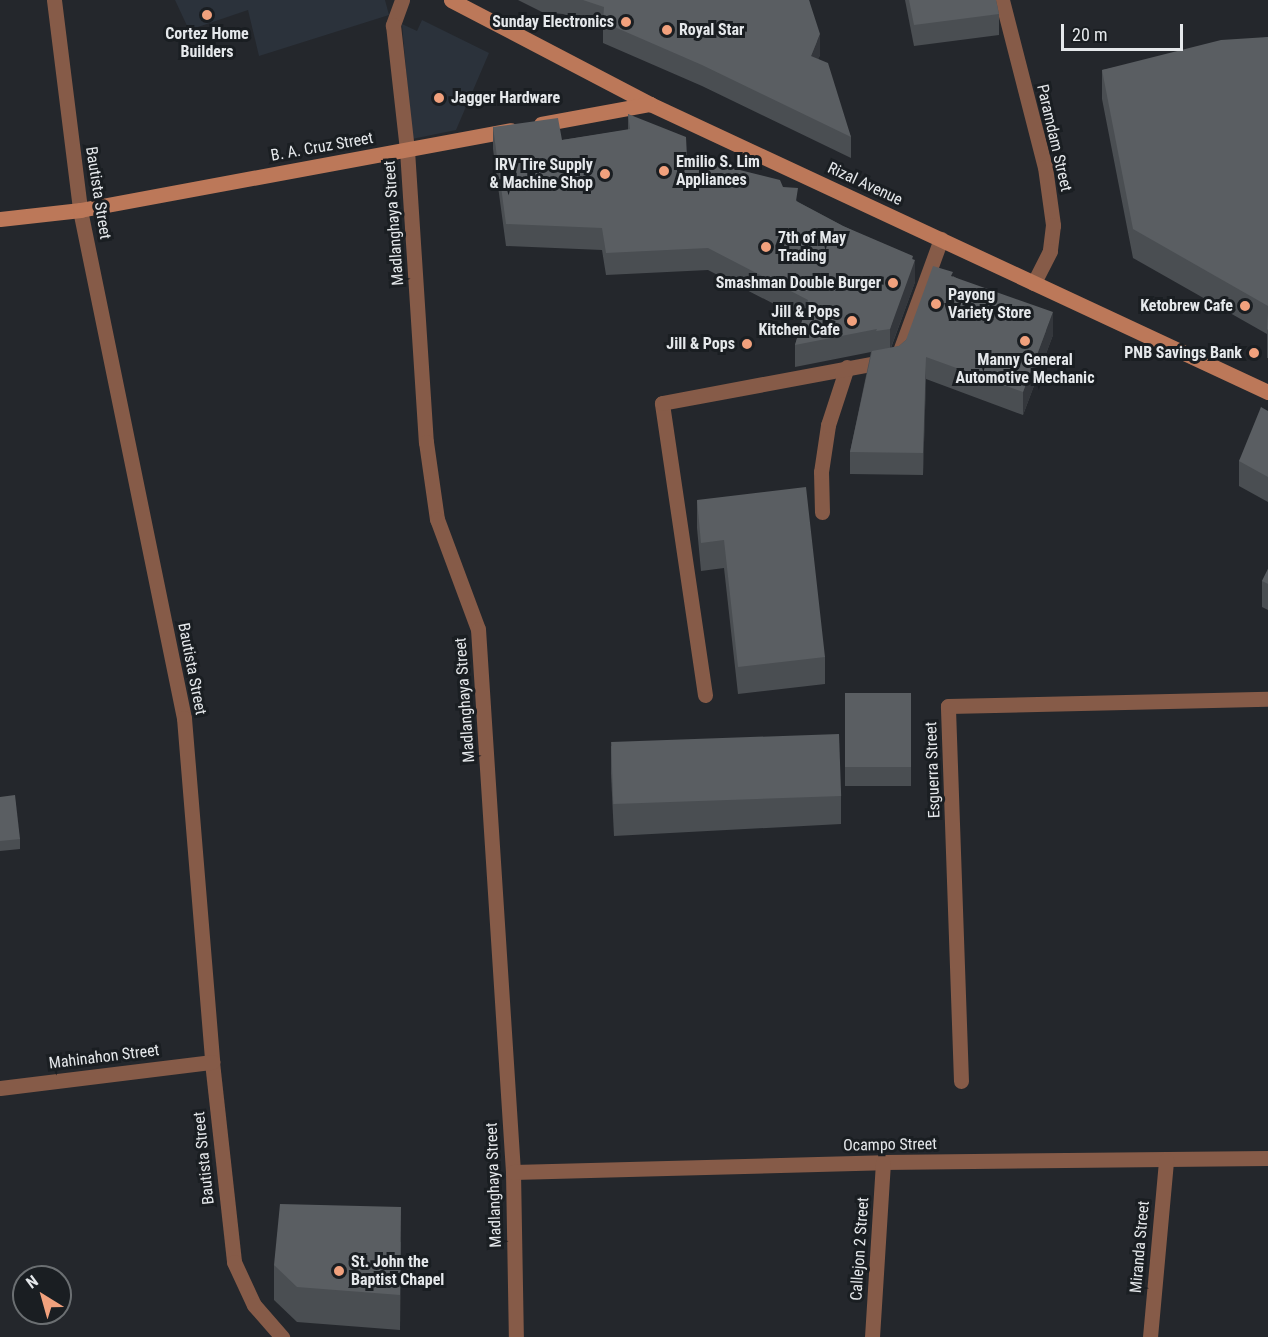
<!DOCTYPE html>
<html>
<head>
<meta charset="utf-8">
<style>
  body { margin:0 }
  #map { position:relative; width:1268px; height:1337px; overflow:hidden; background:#24272c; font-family:"Roboto Condensed",sans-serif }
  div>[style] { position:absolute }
  .built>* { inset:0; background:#2b323b }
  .lane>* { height:15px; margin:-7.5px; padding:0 7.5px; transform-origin:7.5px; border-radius:7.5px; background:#865b48 }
  .street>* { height:15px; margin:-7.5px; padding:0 7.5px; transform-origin:7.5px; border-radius:7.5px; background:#865b48 }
  .secondary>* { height:15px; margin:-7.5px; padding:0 7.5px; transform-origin:7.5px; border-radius:7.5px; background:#bc7859 }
  .wall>* { inset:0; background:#4a4e52; transform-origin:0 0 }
  .shaded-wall>* { inset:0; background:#34373c }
  .building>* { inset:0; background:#5a5e62; transform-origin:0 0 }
  .dots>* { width:16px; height:16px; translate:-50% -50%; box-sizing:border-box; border:3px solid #1a1e22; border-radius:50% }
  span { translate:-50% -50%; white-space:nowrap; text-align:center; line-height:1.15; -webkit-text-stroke:6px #1a1e22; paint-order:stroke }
  .poi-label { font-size:16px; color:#e5e8eb; font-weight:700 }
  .right { translate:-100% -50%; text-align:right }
  .left { translate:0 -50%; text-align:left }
  .street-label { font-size:16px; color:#e5e8eb }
  .north { position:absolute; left:12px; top:1265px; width:60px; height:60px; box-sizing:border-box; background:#1a1e22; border:2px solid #6b6f72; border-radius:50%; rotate:323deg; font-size:16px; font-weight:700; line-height:24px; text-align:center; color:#e5e8eb }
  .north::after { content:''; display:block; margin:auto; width:21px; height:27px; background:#f1a17d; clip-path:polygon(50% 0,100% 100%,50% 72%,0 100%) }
  .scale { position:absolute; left:1061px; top:24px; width:122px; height:27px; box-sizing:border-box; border:3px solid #e5e8eb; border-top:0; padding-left:8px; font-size:18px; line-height:21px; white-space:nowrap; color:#e5e8eb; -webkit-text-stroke:4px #1a1e22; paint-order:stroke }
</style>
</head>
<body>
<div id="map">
  <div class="built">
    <i style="clip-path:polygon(175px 0,385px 0,389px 15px,259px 56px,248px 10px,189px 30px)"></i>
    <i style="clip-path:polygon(422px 20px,489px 53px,456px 130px,412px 139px,402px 24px,417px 31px)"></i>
  </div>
  <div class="lane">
    <i style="left:822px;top:512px;width:40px;rotate:-91.4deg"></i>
    <i style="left:821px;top:472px;width:48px;rotate:-81.5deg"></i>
    <i style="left:828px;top:425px;width:61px;rotate:-71.9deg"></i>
    <i style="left:705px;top:695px;width:295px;rotate:-98.4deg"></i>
    <i style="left:662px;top:403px;width:239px;rotate:-10.6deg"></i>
    <i style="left:897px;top:359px;width:128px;rotate:-69.9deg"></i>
  </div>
  <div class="street">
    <i style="left:54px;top:0;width:212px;rotate:82.9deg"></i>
    <i style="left:80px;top:210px;width:519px;rotate:78.43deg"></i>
    <i style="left:184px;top:718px;width:345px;rotate:85.3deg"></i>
    <i style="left:212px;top:1062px;width:201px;rotate:83.7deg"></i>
    <i style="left:234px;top:1262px;width:47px;rotate:65.1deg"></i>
    <i style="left:254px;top:1305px;width:43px;rotate:48.8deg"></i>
    <i style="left:402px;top:0;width:27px;rotate:110deg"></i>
    <i style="left:393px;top:25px;width:126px;rotate:83.6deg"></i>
    <i style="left:407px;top:150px;width:293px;rotate:86.3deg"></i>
    <i style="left:426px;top:442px;width:78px;rotate:81.9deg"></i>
    <i style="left:437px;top:519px;width:117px;rotate:69.6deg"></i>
    <i style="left:478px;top:629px;width:544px;rotate:86.31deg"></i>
    <i style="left:513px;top:1172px;width:165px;rotate:89deg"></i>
    <i style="left:1002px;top:0;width:172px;rotate:75.6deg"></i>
    <i style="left:1045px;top:167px;width:59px;rotate:82.1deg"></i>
    <i style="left:1053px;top:225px;width:26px;rotate:97deg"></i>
    <i style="left:1050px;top:251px;width:36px;rotate:117deg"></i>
    <i style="left:961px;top:1081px;width:375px;rotate:-92deg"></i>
    <i style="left:948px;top:706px;width:320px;rotate:-1.3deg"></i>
    <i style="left:0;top:1088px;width:214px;rotate:-7deg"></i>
    <i style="left:513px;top:1172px;width:370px;rotate:-1.5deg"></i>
    <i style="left:883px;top:1162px;width:385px;rotate:-0.6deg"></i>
    <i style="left:872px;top:1337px;width:175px;rotate:-86.4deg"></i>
    <i style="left:1150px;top:1337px;width:178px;rotate:-84.8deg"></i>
  </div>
  <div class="secondary">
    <i style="left:451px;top:0;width:225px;rotate:27.6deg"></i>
    <i style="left:650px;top:104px;width:682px;rotate:24.99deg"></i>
    <i style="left:541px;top:124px;width:111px;rotate:-10.4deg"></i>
    <i style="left:0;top:219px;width:81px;rotate:-6.4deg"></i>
    <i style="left:80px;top:210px;width:438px;rotate:-10.5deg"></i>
  </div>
  <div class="wall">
    <i style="clip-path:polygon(518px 0,809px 0,820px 55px,818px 59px,851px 137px,851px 158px,702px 86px,603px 43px,603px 27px,563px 14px,542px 12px)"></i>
    <i style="clip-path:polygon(905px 0,996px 0,999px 14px,999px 35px,914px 46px)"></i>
    <i style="clip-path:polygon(1268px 37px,1268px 358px,1267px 358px,1267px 334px,1133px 258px,1102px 99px,1102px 70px)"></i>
    <i style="clip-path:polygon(628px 114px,687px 157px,783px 187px,798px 202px,843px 226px,913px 260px,915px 282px,891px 348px,899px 346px,906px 340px,953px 276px,1053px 335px,1023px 415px,926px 379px,923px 475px,850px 474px,850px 452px,871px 352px,795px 367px,795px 345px,803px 319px,708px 270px,606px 275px,602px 250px,506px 246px,493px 149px,493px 127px,562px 140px,628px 130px)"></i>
    <i style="clip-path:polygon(1268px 411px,1268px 502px,1239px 486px,1239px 461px)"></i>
    <i style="clip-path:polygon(697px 500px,825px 657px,825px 684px,738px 694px,724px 568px,701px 571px,697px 528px)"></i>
    <i style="clip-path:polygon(1268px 569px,1268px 610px,1262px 607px,1262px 581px)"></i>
    <i style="left:911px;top:693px;width:93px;height:66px;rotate:90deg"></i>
    <i style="clip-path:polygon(611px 746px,841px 796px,841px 824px,614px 836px,611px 774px)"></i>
    <i style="clip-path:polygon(0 797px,20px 839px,20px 849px,0 851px)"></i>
    <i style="clip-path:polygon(401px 1242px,400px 1330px,297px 1322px,274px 1300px,274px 1265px)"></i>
  </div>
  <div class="shaded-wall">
    <i style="clip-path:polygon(820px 34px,820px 55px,811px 77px,811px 56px)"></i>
    <i style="clip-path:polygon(913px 256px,913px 265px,915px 260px,915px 282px,890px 350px,890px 329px)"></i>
    <i style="clip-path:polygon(1053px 312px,1053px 335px,1023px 415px,1023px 392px)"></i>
    <i style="clip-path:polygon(926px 357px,926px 379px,923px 475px,923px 453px)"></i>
    <i style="clip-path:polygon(401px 1207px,401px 1242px,400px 1330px,400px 1295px)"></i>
  </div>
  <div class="building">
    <i style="clip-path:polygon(583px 0,809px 0,820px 34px,811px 56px,828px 63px,851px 137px,702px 65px,603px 22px,604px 7px)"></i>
    <i style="clip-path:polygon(909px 0,996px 0,999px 14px,914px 25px)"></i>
    <i style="clip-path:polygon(1268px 37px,1268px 306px,1133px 229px,1102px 70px,1221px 40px)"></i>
    <i style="clip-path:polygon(628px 114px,686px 137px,687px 157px,780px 180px,783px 187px,798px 188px,796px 201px,843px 226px,913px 256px,912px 259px,915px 260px,890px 329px,876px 331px,877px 329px,795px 345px,808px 300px,708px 248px,606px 253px,602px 228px,506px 224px,493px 127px,558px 118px,562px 140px,630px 129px)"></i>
    <i style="clip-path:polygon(933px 266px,953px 272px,951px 276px,1053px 312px,1023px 392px,926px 357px,923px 453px,850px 452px,872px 351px,899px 346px,906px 340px)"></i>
    <i style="clip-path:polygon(1268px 312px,1268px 330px,1267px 329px)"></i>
    <i style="clip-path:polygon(1261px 407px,1268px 411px,1268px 477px,1239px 461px)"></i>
    <i style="clip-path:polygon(806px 487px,825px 657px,738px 667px,724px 540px,701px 543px,697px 500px)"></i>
    <i style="clip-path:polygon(1268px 569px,1268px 584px,1262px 581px)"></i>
    <i style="left:911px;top:693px;width:74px;height:66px;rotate:90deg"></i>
    <i style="left:839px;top:734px;width:62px;height:228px;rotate:88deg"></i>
    <i style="clip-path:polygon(15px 795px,20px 839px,0 841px,0 797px)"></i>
    <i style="clip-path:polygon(280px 1204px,401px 1207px,400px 1295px,297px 1287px,274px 1265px)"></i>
  </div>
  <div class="dots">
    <i style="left:207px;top:15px;background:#f1a17d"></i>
    <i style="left:626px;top:22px;background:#f1a17d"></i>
    <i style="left:667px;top:30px;background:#f1a17d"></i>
    <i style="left:439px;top:98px;background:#f1a17d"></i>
    <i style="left:664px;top:171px;background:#f1a17d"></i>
    <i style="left:605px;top:174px;background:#f1a17d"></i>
    <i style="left:766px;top:247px;background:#f1a17d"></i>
    <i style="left:893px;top:283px;background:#f1a17d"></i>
    <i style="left:936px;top:304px;background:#f1a17d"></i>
    <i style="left:1245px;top:306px;background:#f1a17d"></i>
    <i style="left:852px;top:321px;background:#f1a17d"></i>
    <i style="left:1025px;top:341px;background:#f1a17d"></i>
    <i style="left:747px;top:344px;background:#f1a17d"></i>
    <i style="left:1254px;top:353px;background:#f1a17d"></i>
    <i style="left:339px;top:1271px;background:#f1a17d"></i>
  </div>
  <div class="poi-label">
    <span class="right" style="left:614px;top:22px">Sunday Electronics</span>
    <span class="left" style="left:679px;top:30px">Royal Star</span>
    <span style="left:207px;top:43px">Cortez Home<br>Builders</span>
    <span class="left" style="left:451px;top:98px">Jagger Hardware</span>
    <span class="left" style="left:676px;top:171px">Emilio S. Lim<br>Appliances</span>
    <span class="right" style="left:593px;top:174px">IRV Tire Supply<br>&amp; Machine Shop</span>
    <span class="left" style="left:778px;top:247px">7th of May<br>Trading</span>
    <span class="right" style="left:881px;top:283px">Smashman Double Burger</span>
    <span class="left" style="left:948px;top:304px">Payong<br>Variety Store</span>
    <span class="right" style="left:1233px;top:306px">Ketobrew Cafe</span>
    <span class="right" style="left:840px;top:321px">Jill &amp; Pops<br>Kitchen Cafe</span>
    <span class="right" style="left:735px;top:344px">Jill &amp; Pops</span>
    <span class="right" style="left:1242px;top:353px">PNB Savings Bank</span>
    <span style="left:1025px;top:369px">Manny General<br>Automotive Mechanic</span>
    <span class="left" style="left:351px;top:1271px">St. John the<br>Baptist Chapel</span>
  </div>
  <div class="street-label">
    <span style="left:1054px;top:138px;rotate:77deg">Paramdam Street</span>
    <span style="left:322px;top:147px;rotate:-10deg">B. A. Cruz Street</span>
    <span style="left:865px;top:184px;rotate:25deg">Rizal Avenue</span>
    <span style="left:98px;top:193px;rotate:81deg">Bautista Street</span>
    <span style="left:394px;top:223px;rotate:-94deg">Madlanghaya Street</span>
    <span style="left:192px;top:669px;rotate:79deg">Bautista Street</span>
    <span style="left:465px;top:700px;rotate:-94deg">Madlanghaya Street</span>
    <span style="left:933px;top:770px;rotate:-92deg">Esguerra Street</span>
    <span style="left:104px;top:1057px;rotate:-7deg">Mahinahon Street</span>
    <span style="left:890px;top:1145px;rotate:-1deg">Ocampo Street</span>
    <span style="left:204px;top:1158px;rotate:-96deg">Bautista Street</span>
    <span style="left:494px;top:1185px;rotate:-92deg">Madlanghaya Street</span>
    <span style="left:1140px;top:1247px;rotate:-85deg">Miranda Street</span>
    <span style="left:860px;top:1249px;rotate:-86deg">Callejon 2 Street</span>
  </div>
  <div class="north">N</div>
  <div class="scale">20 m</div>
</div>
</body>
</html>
